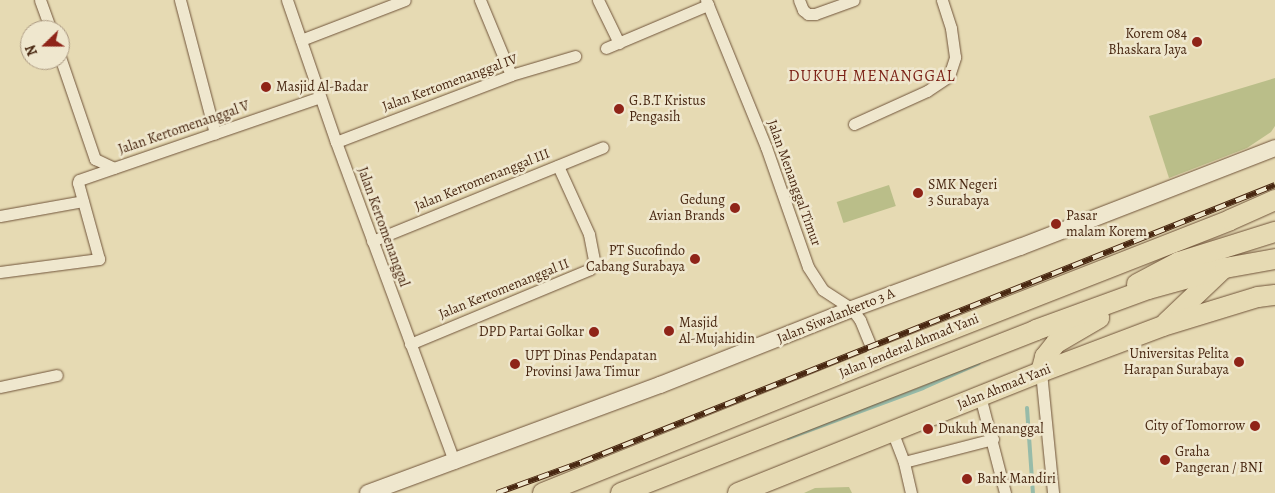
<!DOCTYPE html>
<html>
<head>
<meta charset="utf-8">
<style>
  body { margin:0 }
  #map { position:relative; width:1275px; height:493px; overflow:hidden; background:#e6dab3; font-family:Alegreya,serif }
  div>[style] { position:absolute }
  .green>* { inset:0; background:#babe89; transform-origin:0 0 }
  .stream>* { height:4px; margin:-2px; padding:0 2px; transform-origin:2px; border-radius:2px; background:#97bba9 }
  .roads { filter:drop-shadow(0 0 1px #70543a) drop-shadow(0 0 1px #70543a) }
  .minor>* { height:11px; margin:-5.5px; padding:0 5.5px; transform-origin:5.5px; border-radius:5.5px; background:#efe7ce }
  .secondary>* { height:16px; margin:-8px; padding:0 8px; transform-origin:8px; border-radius:8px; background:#efe7ce }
  .trunk>* { height:20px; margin:-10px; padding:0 10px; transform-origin:10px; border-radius:10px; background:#e6dab3 }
  .rail>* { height:5.5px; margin-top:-2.75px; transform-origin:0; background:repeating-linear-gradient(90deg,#efe7ce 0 11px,#482711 0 22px); box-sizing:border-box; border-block:1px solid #482711 }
  .dots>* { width:14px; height:14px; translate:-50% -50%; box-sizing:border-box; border:2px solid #efe7ce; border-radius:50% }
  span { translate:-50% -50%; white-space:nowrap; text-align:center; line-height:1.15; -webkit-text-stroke:5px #efe7ce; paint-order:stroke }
  .poi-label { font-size:14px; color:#482711 }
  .right { translate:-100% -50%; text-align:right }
  .left { translate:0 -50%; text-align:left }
  .street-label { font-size:14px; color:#482711 }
  .quarter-label { font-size:16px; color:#7a1f14; letter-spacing:1px }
  .north { position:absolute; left:20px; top:20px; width:50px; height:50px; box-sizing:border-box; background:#efe7ce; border:1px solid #ac9a82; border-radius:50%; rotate:248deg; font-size:14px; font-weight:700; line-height:20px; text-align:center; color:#482711 }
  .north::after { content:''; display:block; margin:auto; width:18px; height:22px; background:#8f2418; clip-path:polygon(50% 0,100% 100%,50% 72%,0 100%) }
</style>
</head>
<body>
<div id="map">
  <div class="green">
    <i style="clip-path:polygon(1275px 78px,1275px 126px,1271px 132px,1247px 148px,1169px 178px,1149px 116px)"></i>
    <i style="left:889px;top:185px;width:22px;height:55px;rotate:72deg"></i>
    <i style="clip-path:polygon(849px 487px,852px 493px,804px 493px,815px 488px)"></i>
  </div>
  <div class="stream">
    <i style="left:1027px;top:408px;width:85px;rotate:86deg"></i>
    <i style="left:788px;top:438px;width:144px;rotate:-20.3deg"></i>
    <i style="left:923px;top:388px;width:61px;rotate:-24.1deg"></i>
  </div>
  <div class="roads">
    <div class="minor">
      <i style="left:40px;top:0;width:32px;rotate:70deg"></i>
      <i style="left:180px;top:0;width:138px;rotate:75.3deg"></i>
      <i style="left:287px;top:0;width:150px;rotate:71deg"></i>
      <i style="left:336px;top:142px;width:342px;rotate:69.7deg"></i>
      <i style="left:480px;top:0;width:81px;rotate:67.5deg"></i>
      <i style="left:598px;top:0;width:48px;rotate:64deg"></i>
      <i style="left:706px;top:0;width:159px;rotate:67.8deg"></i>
      <i style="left:766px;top:147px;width:127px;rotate:70.7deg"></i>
      <i style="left:808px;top:267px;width:27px;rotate:57deg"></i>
      <i style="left:823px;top:290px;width:35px;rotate:33deg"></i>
      <i style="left:852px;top:309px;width:14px;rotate:54deg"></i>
      <i style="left:860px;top:320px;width:42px;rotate:67.7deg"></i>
      <i style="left:799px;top:0;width:11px;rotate:68deg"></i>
      <i style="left:803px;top:10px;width:6px;rotate:39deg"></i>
      <i style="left:808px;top:14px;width:7px"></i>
      <i style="left:815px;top:14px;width:41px;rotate:-19.7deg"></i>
      <i style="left:301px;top:40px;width:111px;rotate:-21deg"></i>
      <i style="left:606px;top:48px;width:111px;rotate:-22.9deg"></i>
      <i style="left:60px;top:57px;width:108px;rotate:71.1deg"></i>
      <i style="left:95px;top:159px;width:21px;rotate:25deg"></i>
      <i style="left:854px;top:124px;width:80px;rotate:-24.3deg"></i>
      <i style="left:927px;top:91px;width:27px;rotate:-34deg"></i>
      <i style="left:949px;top:76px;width:20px;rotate:-72deg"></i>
      <i style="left:955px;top:57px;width:29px;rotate:-98deg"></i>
      <i style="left:951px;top:28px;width:29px;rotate:-108deg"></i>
      <i style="left:336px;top:142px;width:187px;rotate:-20.9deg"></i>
      <i style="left:511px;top:75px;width:67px;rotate:-16.5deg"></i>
      <i style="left:0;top:216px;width:84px;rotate:-10.2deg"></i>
      <i style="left:372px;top:241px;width:249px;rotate:-22.1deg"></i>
      <i style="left:0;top:272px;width:100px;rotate:-7.5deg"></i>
      <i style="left:99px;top:259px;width:79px;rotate:-105.4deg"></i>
      <i style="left:78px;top:183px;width:3px;rotate:-72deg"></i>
      <i style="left:79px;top:180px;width:255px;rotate:-19deg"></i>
      <i style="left:410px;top:344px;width:195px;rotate:-22.6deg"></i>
      <i style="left:590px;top:269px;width:10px;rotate:-66deg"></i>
      <i style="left:594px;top:260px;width:26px;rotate:-101deg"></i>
      <i style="left:589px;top:234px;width:75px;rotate:-114.5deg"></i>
      <i style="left:1041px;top:372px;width:122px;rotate:84.3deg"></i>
      <i style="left:0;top:387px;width:58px;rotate:-11.9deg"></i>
      <i style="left:980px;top:396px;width:100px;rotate:75.5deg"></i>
      <i style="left:892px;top:431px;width:33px;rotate:69deg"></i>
      <i style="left:911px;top:493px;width:32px;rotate:-103deg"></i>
      <i style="left:904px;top:462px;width:92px;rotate:-14.5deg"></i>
    </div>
    <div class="secondary">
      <i style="left:368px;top:493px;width:311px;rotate:-20.3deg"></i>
      <i style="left:660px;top:385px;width:206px;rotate:-21.6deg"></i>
      <i style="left:852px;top:309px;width:179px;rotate:-20.3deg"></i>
      <i style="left:1020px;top:247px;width:274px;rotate:-21.2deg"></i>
    </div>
    <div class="trunk">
      <i style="left:1137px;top:284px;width:47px;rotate:-27.6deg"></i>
      <i style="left:1179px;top:262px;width:101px;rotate:-17.4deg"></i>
      <i style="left:1166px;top:323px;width:79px;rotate:-43.5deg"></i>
      <i style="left:1041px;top:372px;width:16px;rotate:-75deg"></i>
      <i style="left:1045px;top:357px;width:18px;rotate:-52deg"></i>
      <i style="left:1056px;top:343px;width:50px;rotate:-30.2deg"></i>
      <i style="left:543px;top:493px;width:359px;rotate:-21.9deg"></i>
      <i style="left:876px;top:359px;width:380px;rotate:-21.4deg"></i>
      <i style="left:1230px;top:220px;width:49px;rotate:-24deg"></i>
      <i style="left:621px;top:493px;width:446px;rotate:-21.4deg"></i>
      <i style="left:1036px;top:330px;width:119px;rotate:-20.1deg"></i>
      <i style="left:1148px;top:289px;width:80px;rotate:-15.3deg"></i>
      <i style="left:1225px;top:268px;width:51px;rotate:-10.2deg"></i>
      <i style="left:738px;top:493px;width:326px;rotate:-21.8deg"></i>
      <i style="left:1041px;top:372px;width:130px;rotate:-20.7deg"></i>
      <i style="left:1163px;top:326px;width:99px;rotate:-17deg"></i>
      <i style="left:1258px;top:297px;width:17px;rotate:-7deg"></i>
    </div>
  </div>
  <div class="rail">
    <i style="left:497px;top:493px;width:90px;rotate:-20deg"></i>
    <i style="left:582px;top:462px;width:746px;rotate:-21.79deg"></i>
  </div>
  <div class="dots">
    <i style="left:1197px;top:42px;background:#8f2418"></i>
    <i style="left:266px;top:87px;background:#8f2418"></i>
    <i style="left:619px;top:109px;background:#8f2418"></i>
    <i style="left:918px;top:193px;background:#8f2418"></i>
    <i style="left:735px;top:208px;background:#8f2418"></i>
    <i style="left:1056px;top:224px;background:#8f2418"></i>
    <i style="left:695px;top:259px;background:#8f2418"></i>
    <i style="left:669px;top:331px;background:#8f2418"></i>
    <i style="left:594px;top:332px;background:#8f2418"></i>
    <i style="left:1239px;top:362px;background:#8f2418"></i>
    <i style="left:515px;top:364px;background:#8f2418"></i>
    <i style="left:1255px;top:426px;background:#8f2418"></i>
    <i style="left:928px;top:429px;background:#8f2418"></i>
    <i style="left:1165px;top:460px;background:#8f2418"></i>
    <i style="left:967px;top:479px;background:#8f2418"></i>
  </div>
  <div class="poi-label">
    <span class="right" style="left:1187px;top:42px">Korem 084<br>Bhaskara Jaya</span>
    <span class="left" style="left:276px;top:87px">Masjid Al-Badar</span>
    <span class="left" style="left:629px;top:109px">G.B.T Kristus<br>Pengasih</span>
    <span class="left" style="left:928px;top:193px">SMK Negeri<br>3 Surabaya</span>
    <span class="right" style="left:725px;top:208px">Gedung<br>Avian Brands</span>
    <span class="left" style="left:1066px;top:224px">Pasar<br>malam Korem</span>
    <span class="right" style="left:685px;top:259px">PT Sucofindo<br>Cabang Surabaya</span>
    <span class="left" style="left:679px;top:331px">Masjid<br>Al-Mujahidin</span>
    <span class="right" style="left:584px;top:332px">DPD Partai Golkar</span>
    <span class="right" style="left:1229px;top:362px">Universitas Pelita<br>Harapan Surabaya</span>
    <span class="left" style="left:525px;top:364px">UPT Dinas Pendapatan<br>Provinsi Jawa Timur</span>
    <span class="right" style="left:1245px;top:426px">City of Tomorrow</span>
    <span class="left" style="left:938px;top:429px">Dukuh Menanggal</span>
    <span class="left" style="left:1175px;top:460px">Graha<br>Pangeran / BNI</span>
    <span class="left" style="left:977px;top:479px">Bank Mandiri</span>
  </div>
  <div class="street-label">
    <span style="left:450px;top:83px;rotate:-20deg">Jalan Kertomenanggal IV</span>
    <span style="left:184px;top:128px;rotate:-19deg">Jalan Kertomenanggal V</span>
    <span style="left:482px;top:180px;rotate:-22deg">Jalan Kertomenanggal III</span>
    <span style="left:794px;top:183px;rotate:70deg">Jalan Menanggal Timur</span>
    <span style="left:383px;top:227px;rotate:70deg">Jalan Kertomenanggal</span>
    <span style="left:504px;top:289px;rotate:-22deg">Jalan Kertomenanggal II</span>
    <span style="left:836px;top:316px;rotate:-22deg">Jalan Siwalankerto 3 A</span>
    <span style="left:909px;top:346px;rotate:-22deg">Jalan Jenderal Ahmad Yani</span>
    <span style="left:1004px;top:387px;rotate:-22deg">Jalan Ahmad Yani</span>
  </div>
  <div class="quarter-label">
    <span style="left:872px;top:76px">DUKUH MENANGGAL</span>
  </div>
  <div class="north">N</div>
</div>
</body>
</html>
